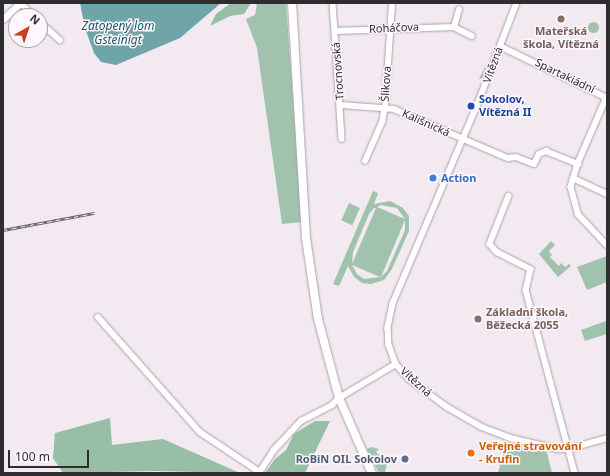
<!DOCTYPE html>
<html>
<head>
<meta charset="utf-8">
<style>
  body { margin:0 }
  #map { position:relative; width:610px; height:476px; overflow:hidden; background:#f2e9f1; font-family:"Noto Sans",sans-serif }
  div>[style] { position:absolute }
  .green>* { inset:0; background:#a1c2ad; transform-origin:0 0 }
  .round { border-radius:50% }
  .forest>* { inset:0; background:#97bfa5 }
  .water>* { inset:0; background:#6fa4a9 }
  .roads { filter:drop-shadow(0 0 1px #aba2aa) drop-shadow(0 0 1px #aba2aa) }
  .minor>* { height:5.5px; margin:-2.75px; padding:0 2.75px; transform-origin:2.75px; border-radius:2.75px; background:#fff }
  .tertiary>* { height:7px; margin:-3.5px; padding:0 3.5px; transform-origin:3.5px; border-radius:3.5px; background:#fff }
  .secondary>* { height:8px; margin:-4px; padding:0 4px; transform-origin:4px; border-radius:4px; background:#fff }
  .rail>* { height:3px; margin-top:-1.5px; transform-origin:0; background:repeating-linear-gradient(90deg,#fff6fe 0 4.5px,#656065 0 9px); box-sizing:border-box; border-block:1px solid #656065 }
  .dots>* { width:11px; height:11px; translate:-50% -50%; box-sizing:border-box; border:2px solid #fff6fe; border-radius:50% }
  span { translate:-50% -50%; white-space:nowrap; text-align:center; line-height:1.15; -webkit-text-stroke:3px #fff6fe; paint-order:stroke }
  .street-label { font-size:11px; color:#2f2c2f }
  .education-label { font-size:11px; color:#785e54; font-weight:700 }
  .left { translate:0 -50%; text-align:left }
  .transit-label { font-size:11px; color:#164399; font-weight:700 }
  .shop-label { font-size:11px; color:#366cbe; font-weight:700 }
  .food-label { font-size:11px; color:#c56008; font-weight:700 }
  .service-label { font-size:11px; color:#4e5e75; font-weight:700 }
  .right { translate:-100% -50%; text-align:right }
  .water-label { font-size:12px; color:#135d64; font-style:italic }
  .frame { position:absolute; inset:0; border:4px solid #2f2c2f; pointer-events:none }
  .north { position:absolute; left:8px; top:8px; width:40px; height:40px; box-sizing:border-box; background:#fff6fe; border:1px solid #aca5ab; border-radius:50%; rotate:39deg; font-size:11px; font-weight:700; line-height:16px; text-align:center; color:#2f2c2f }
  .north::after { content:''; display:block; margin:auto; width:14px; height:18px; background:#ca3f23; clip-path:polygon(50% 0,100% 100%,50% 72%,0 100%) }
  .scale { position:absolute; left:8px; top:450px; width:81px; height:18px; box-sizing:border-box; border:2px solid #2f2c2f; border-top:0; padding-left:5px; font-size:12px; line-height:14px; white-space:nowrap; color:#2f2c2f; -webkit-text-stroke:3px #fff6fe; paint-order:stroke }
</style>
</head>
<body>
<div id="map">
  <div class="green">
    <i style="clip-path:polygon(257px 3px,286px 3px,302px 222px,282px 224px,257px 48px,246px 19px,255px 15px)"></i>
    <i class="round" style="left:587.5px;top:21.5px;width:11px;height:11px"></i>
    <i style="clip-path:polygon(487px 63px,490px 64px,486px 76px,479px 79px)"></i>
    <i style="clip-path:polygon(evenodd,373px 191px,378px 193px,374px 204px,390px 201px,403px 208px,409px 216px,409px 231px,392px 269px,384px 280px,371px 284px,362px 283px,354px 277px,348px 266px,339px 286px,333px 284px,373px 191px,381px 205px,397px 208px,405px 219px,377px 207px,381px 205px,373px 191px,374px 208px,376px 208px,352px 264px,353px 252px,369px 214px,374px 208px,373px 191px,405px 220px,405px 230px,387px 271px,381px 277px,405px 220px,373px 191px,352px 265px,380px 277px,364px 279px,357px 274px,352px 265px)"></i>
    <i style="left:349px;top:203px;width:12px;height:19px;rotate:24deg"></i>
    <i style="clip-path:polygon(551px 241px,555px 245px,549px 251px,552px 255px,550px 257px,559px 266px,561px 263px,565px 267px,569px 264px,571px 266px,558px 277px,539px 254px)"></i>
    <i style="clip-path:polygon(607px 256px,607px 282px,587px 290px,577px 267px)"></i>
    <i style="clip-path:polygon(606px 321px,607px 334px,585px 341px,581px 330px)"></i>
    <i style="clip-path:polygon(506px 442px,546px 449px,552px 473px,498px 473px)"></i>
    <i style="clip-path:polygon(371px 447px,379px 449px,376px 452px,387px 463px,385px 473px,379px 473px,367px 449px)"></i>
  </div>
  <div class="forest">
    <i style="clip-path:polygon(231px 3px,251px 3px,244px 14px,230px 16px,210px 26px,216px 14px)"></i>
    <i style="clip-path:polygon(110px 418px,112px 445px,163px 439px,240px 473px,155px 471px,63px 473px,53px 458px,55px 433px)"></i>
    <i style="clip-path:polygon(315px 421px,330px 421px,305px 473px,265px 473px,275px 459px,286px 450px,294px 434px)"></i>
  </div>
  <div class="water">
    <i style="clip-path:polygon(80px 3px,221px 3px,180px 38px,116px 65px,101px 62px,94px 53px,85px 28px)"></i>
  </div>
  <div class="roads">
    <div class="minor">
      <i style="left:21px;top:3px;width:18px;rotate:45deg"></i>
      <i style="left:333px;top:3px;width:136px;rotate:86.2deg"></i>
      <i style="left:517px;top:3px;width:114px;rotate:111.1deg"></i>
      <i style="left:476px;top:109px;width:212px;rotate:113.1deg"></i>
      <i style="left:393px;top:304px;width:25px;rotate:102deg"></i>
      <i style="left:388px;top:328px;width:17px;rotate:87deg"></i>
      <i style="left:389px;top:345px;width:20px;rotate:70deg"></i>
      <i style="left:396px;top:364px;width:20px;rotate:49deg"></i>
      <i style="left:409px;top:379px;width:47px;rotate:36.4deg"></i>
      <i style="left:447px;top:407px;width:40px;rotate:29.7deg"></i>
      <i style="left:482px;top:427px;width:30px;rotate:21deg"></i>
      <i style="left:510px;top:438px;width:49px;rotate:12.9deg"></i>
      <i style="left:558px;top:449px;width:11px"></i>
      <i style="left:569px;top:449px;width:40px;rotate:-16deg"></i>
      <i style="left:40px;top:22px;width:27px;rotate:42deg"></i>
      <i style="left:454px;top:27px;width:18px;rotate:-74deg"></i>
      <i style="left:335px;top:31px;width:119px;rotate:-1.9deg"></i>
      <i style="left:454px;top:27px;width:20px;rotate:27deg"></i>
      <i style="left:500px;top:46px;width:119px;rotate:25.9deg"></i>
      <i style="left:607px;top:97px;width:73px;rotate:113.4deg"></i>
      <i style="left:578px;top:164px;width:24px;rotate:107deg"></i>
      <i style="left:571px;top:187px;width:28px;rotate:75deg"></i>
      <i style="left:578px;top:214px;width:42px;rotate:46.9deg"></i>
      <i style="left:341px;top:105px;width:53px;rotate:4.3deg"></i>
      <i style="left:394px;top:109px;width:124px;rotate:23.3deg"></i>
      <i style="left:508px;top:158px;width:8px;rotate:-7deg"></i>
      <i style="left:516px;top:157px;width:19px;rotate:21deg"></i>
      <i style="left:534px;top:164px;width:11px;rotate:-63deg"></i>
      <i style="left:539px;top:154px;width:8px;rotate:-23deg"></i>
      <i style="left:546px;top:151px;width:35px;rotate:22deg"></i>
      <i style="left:365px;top:161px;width:43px;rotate:-66.4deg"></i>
      <i style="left:382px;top:122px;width:15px;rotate:-79deg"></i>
      <i style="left:385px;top:107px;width:104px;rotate:-86.1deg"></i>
      <i style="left:573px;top:178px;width:38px;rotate:25deg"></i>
      <i style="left:509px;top:196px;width:52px;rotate:111.6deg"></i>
      <i style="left:490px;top:244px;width:11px;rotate:49deg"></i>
      <i style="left:497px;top:252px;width:38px;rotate:27deg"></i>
      <i style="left:531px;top:269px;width:22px;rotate:103deg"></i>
      <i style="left:526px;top:290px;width:189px;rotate:75deg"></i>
      <i style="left:98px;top:317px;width:154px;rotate:48.4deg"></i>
      <i style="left:200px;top:432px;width:72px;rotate:33.7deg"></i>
      <i style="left:259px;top:473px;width:27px;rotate:-57deg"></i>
      <i style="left:274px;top:450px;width:40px;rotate:-47deg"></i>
      <i style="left:301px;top:421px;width:35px;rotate:-27deg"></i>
      <i style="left:332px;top:405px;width:10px;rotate:-45deg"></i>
      <i style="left:339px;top:398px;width:66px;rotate:-30.8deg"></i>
    </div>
    <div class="tertiary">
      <i style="left:3px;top:19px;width:23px;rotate:-43deg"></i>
    </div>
    <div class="secondary">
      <i style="left:292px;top:3px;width:235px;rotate:86.6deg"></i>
      <i style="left:306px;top:238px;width:82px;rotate:81.6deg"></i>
      <i style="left:318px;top:319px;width:82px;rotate:75.1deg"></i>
      <i style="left:339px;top:398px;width:82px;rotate:66.3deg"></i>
    </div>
  </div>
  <div class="rail">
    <i style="left:3px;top:230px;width:93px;rotate:-10.6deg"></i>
  </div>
  <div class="dots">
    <i style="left:561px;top:19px;background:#8d6e63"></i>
    <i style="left:471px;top:106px;background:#1a4fb4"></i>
    <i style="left:433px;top:178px;background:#3f7fe0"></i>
    <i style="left:478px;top:319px;background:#8d6e63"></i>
    <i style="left:471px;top:453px;background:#e8710a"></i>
    <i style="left:405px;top:459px;background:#5c6f8a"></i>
  </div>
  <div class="street-label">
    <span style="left:394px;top:28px;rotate:-3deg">Roháčova</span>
    <span style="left:493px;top:65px;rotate:-70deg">Vítězná</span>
    <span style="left:338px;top:71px;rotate:-94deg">Trocnovská</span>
    <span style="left:565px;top:76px;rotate:26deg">Spartakiádní</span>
    <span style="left:386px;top:84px;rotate:-86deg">Šlikova</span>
    <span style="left:426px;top:123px;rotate:24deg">Kališnická</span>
    <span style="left:416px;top:382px;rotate:42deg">Vítězná</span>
  </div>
  <div class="education-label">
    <span style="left:561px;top:38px">Mateřská<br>škola, Vítězná</span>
    <span class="left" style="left:486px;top:319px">Základní škola,<br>Běžecká 2055</span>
  </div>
  <div class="transit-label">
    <span class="left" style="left:479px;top:106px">Sokolov,<br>Vítězná II</span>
  </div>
  <div class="shop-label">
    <span class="left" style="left:441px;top:178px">Action</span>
  </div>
  <div class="food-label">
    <span class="left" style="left:479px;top:453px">Veřejné stravování<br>- Krufin</span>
  </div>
  <div class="service-label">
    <span class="right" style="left:397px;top:459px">RoBiN OIL Sokolov</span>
  </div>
  <div class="water-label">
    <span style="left:118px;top:33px">Zatopený lom<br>Gsteinigt</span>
  </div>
  <div class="frame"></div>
  <div class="north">N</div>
  <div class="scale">100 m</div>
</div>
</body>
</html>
